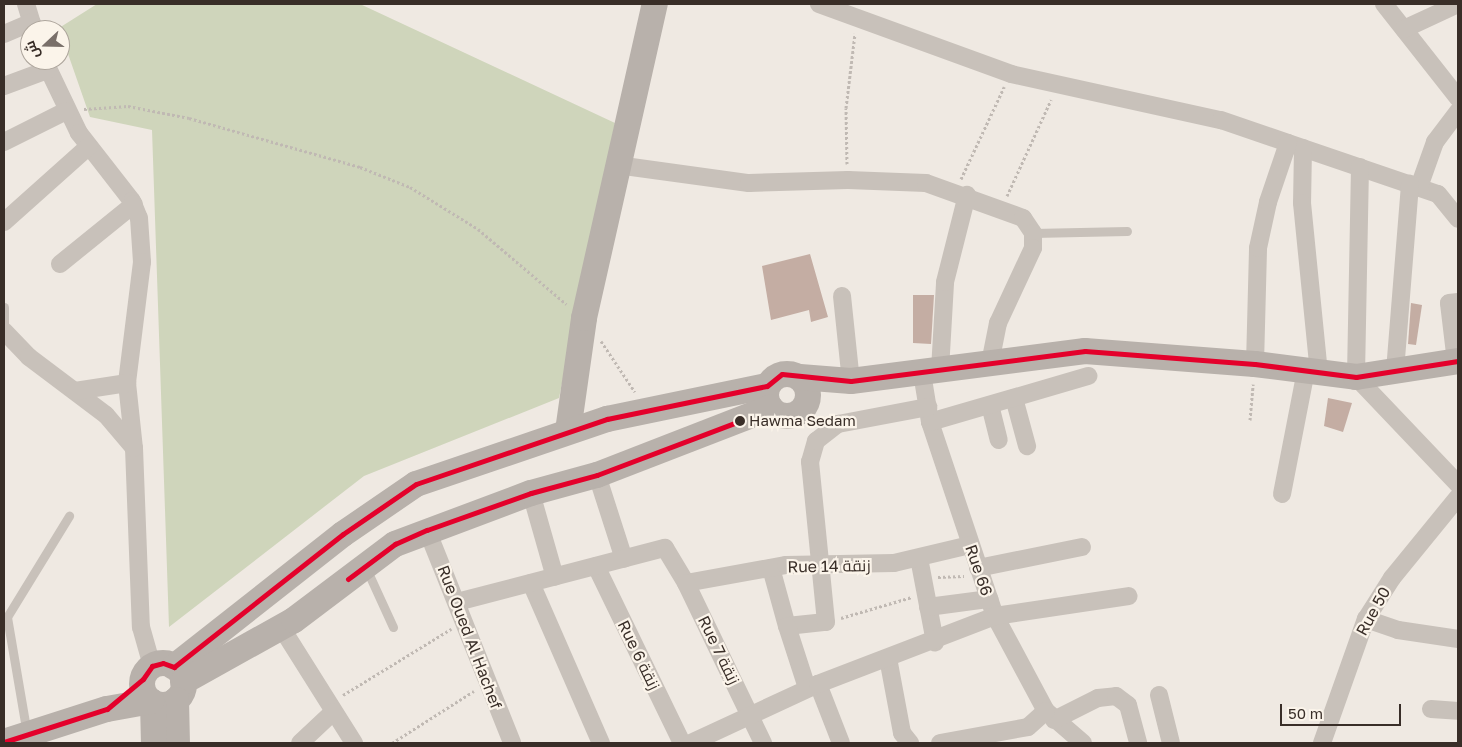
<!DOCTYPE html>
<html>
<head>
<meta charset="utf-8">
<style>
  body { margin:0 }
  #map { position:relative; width:1462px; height:747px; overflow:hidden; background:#efe9e2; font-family:"Golos Text",Cairo,sans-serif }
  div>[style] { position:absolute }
  .green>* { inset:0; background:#cfd5bb }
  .building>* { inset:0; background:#c4ada3 }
  .path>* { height:3px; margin-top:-1.5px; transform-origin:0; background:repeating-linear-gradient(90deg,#c0b9b3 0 2.5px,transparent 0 5px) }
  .lane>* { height:9px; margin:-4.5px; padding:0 4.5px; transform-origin:4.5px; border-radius:4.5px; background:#c8c1ba }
  .street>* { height:18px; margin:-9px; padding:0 9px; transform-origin:9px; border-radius:9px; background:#c8c1ba }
  .secondary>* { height:26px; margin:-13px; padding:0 13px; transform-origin:13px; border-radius:13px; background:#b8b1ab }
  .secondary>.ring { margin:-13px; padding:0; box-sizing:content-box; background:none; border:26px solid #b8b1ab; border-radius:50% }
  .bus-1>* { height:5px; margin:-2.5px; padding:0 2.5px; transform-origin:2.5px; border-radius:2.5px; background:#e4002b }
  .dots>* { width:14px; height:14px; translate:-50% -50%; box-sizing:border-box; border:2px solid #fbf4ea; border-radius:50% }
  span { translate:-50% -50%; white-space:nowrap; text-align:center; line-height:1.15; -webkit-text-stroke:4.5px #fbf4ea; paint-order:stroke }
  .bus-label { font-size:15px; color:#392e28 }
  .left { translate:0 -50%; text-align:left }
  .street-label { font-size:16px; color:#392e28 }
  .frame { position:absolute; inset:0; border:5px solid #392e28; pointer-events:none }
  .north { position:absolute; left:20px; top:20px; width:50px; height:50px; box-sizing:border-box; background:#fbf4ea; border:1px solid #ada59c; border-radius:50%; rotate:249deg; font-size:14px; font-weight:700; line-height:20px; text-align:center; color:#392e28 }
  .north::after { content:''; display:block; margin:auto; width:18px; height:22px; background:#796f69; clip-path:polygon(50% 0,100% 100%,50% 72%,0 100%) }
  .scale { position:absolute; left:1280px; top:704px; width:121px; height:22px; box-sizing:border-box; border:2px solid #392e28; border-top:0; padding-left:6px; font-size:15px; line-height:18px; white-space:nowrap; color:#392e28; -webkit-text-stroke:4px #fbf4ea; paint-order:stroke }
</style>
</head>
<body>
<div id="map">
  <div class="green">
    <i style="clip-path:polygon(97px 4px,360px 4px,615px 123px,559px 398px,364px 476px,169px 627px,152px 130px,90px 117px,59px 28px)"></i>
  </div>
  <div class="building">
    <i style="clip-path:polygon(810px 254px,828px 317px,811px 322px,809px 310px,771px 320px,762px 266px)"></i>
    <i style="clip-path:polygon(913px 295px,934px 295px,931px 344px,913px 343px)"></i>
    <i style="clip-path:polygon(1411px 303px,1422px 305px,1416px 345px,1408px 344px)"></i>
    <i style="clip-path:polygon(1328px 398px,1352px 403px,1343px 432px,1324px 426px)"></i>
  </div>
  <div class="path">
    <i style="left:84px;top:109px;width:44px;rotate:-3.9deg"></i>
    <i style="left:128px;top:106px;width:62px;rotate:11.1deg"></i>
    <i style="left:189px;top:118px;width:178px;rotate:16deg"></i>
    <i style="left:360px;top:167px;width:54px;rotate:21.8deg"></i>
    <i style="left:410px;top:187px;width:80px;rotate:31.7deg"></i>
    <i style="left:478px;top:229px;width:116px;rotate:40.4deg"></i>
    <i style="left:847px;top:164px;width:56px;rotate:-91deg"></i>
    <i style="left:846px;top:108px;width:75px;rotate:-83.1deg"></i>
    <i style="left:961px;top:179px;width:102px;rotate:-64.9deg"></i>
    <i style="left:1007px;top:196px;width:106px;rotate:-65.4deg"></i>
    <i style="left:601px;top:341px;width:61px;rotate:56.3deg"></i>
    <i style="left:1250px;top:420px;width:36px;rotate:-85deg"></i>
    <i style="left:938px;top:577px;width:26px;rotate:-2deg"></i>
    <i style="left:841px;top:618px;width:74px;rotate:-16.5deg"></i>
    <i style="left:343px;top:695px;width:127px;rotate:-31.4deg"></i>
    <i style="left:392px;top:743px;width:97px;rotate:-32.4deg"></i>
  </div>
  <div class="lane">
    <i style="left:1033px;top:233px;width:94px;rotate:-1.2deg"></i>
    <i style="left:4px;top:307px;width:19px;rotate:90deg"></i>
    <i style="left:366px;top:568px;width:65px;rotate:65.4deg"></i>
    <i style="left:27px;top:734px;width:119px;rotate:-99.7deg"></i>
    <i style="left:7px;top:617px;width:119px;rotate:-58.5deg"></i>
  </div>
  <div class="street">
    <i style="left:26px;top:4px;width:27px;rotate:73deg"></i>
    <i style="left:819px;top:4px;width:204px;rotate:20deg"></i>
    <i style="left:1011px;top:74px;width:215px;rotate:12.4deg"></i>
    <i style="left:1221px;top:120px;width:71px;rotate:18.9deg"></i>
    <i style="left:1288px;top:143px;width:158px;rotate:18.8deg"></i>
    <i style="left:1438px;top:194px;width:32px;rotate:51deg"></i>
    <i style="left:1384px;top:4px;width:120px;rotate:51.8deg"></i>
    <i style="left:1404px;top:29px;width:60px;rotate:-24.8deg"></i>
    <i style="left:4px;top:34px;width:30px;rotate:-23deg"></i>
    <i style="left:44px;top:60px;width:81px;rotate:64.4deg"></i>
    <i style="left:79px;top:133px;width:86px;rotate:52.1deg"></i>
    <i style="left:132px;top:201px;width:18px;rotate:68deg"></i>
    <i style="left:139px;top:218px;width:44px;rotate:86.1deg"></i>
    <i style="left:142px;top:262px;width:122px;rotate:97.1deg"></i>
    <i style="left:127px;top:383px;width:65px;rotate:83.9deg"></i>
    <i style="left:134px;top:448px;width:179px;rotate:87.8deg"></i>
    <i style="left:141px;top:627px;width:41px;rotate:74.2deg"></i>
    <i style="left:4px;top:86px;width:46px;rotate:-20.4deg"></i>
    <i style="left:4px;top:142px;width:69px;rotate:-26.6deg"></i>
    <i style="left:1303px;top:148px;width:55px;rotate:91deg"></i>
    <i style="left:1302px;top:203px;width:170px;rotate:84.3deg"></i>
    <i style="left:617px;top:165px;width:133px;rotate:7.8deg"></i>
    <i style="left:749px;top:183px;width:99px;rotate:-1.7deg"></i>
    <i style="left:848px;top:180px;width:78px;rotate:2.2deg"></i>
    <i style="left:926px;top:183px;width:103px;rotate:19.8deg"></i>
    <i style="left:1023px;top:218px;width:18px;rotate:56deg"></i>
    <i style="left:1033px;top:233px;width:15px;rotate:90deg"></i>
    <i style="left:1033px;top:248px;width:83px;rotate:115deg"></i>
    <i style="left:998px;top:323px;width:41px;rotate:101.3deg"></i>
    <i style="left:1360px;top:167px;width:210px;rotate:91.1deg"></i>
    <i style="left:1356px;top:377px;width:148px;rotate:46.4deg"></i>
    <i style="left:1419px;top:187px;width:48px;rotate:-70.4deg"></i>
    <i style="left:1435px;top:142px;width:39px;rotate:-53deg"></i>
    <i style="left:4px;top:222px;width:113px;rotate:-41.8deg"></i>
    <i style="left:60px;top:264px;width:95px;rotate:-39deg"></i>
    <i style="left:842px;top:296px;width:85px;rotate:84deg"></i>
    <i style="left:4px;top:331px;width:36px;rotate:46deg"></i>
    <i style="left:29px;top:357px;width:96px;rotate:37deg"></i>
    <i style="left:106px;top:415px;width:43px;rotate:49.7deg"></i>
    <i style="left:1456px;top:362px;width:59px;rotate:-96.8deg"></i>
    <i style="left:1449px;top:303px;width:9px;rotate:-6deg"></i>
    <i style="left:1255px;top:364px;width:116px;rotate:-88.5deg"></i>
    <i style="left:1258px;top:248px;width:47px;rotate:-77.7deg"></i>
    <i style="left:1268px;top:202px;width:62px;rotate:-71.3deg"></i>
    <i style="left:940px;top:370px;width:88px;rotate:-86.7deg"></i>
    <i style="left:945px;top:282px;width:90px;rotate:-75.8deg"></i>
    <i style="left:1395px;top:371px;width:188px;rotate:-85.4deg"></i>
    <i style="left:922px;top:373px;width:50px;rotate:80.7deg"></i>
    <i style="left:930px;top:422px;width:205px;rotate:71.5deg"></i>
    <i style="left:995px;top:616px;width:108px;rotate:61.8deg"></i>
    <i style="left:1046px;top:711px;width:49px;rotate:40.9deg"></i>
    <i style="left:75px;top:391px;width:53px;rotate:-8.7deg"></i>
    <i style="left:1014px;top:398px;width:50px;rotate:74.8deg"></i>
    <i style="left:990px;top:405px;width:36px;rotate:76deg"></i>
    <i style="left:930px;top:422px;width:165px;rotate:-16.2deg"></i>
    <i style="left:597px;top:475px;width:88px;rotate:72.2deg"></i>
    <i style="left:531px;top:493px;width:87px;rotate:74.1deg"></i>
    <i style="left:1282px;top:494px;width:126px;rotate:-79deg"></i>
    <i style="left:427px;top:530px;width:229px;rotate:68.2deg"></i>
    <i style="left:919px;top:558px;width:86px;rotate:79.2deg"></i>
    <i style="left:596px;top:566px;width:197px;rotate:64.1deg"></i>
    <i style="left:771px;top:568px;width:60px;rotate:74.6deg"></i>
    <i style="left:787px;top:626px;width:39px;rotate:-6deg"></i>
    <i style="left:826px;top:622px;width:161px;rotate:-95.7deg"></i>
    <i style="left:810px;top:462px;width:22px;rotate:-74deg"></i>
    <i style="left:816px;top:441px;width:28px;rotate:-38deg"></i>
    <i style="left:838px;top:424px;width:92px;rotate:-10.7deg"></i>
    <i style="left:978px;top:568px;width:106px;rotate:-11.4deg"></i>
    <i style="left:531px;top:583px;width:175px;rotate:66.4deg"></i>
    <i style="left:686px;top:583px;width:102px;rotate:-10.2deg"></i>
    <i style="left:786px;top:565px;width:108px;rotate:-1.1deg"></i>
    <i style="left:894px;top:563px;width:78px;rotate:-13.3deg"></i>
    <i style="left:457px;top:602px;width:215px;rotate:-14.6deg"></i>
    <i style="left:665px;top:548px;width:41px;rotate:59deg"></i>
    <i style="left:686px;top:583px;width:178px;rotate:64.3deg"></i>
    <i style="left:928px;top:607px;width:62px;rotate:-7.5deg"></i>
    <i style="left:1366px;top:619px;width:34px;rotate:19deg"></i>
    <i style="left:1398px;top:630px;width:61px;rotate:8.5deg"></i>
    <i style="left:787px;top:626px;width:65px;rotate:72.1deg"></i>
    <i style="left:281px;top:627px;width:137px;rotate:57.8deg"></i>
    <i style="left:888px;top:658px;width:76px;rotate:79.4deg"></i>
    <i style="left:902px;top:733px;width:13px;rotate:51deg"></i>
    <i style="left:818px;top:684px;width:63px;rotate:68.7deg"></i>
    <i style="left:1159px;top:695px;width:49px;rotate:76deg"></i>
    <i style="left:1431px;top:709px;width:27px;rotate:4deg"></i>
    <i style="left:1054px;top:720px;width:49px;rotate:-26.6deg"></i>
    <i style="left:1098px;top:698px;width:18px;rotate:-6deg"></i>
    <i style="left:1116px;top:696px;width:15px;rotate:37deg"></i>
    <i style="left:1128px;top:705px;width:39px;rotate:75deg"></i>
    <i style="left:300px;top:743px;width:45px;rotate:-43.2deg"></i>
    <i style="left:691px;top:743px;width:140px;rotate:-24.9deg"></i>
    <i style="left:818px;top:684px;width:190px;rotate:-21deg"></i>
    <i style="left:995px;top:616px;width:135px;rotate:-8.5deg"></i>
    <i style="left:940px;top:743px;width:89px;rotate:-10.3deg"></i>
    <i style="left:1028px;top:727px;width:24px;rotate:-42deg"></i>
    <i style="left:1322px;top:743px;width:132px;rotate:-70.5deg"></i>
    <i style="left:1366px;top:619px;width:49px;rotate:-57.6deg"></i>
    <i style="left:1392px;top:578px;width:104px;rotate:-50.8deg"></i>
  </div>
  <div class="secondary">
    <i class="ring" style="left:766px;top:374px;width:16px;height:16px"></i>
    <i style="left:800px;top:377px;width:51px;rotate:4.5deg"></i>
    <i style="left:851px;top:381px;width:236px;rotate:-7.3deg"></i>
    <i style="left:1085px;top:351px;width:170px;rotate:4.4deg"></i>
    <i style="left:1255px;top:364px;width:102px;rotate:7.3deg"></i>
    <i style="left:1356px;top:377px;width:103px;rotate:-8.9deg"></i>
    <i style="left:568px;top:431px;width:114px;rotate:-81.9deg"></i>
    <i style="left:584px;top:318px;width:322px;rotate:-77.3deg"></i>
    <i class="ring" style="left:142px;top:663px;width:16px;height:16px"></i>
    <i style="left:174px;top:667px;width:215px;rotate:-38.2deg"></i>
    <i style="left:343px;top:534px;width:88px;rotate:-34.4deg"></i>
    <i style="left:416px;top:484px;width:202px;rotate:-18.8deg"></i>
    <i style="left:607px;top:419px;width:163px;rotate:-11.7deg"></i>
    <i style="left:183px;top:682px;width:127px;rotate:-29.2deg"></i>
    <i style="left:294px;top:620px;width:126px;rotate:-37deg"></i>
    <i style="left:395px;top:544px;width:145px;rotate:-20.6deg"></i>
    <i style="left:531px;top:493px;width:68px;rotate:-15.3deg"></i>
    <i style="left:597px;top:475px;width:186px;rotate:-21.2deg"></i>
    <i style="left:176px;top:700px;width:43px;rotate:88.7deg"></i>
    <i style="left:153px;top:703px;width:40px;rotate:88.6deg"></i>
    <i style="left:4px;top:742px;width:108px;rotate:-17.8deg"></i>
    <i style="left:107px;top:709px;width:45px;rotate:-10.3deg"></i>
  </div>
  <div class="bus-1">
    <i style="left:348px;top:579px;width:59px;rotate:-36.7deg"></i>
    <i style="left:395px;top:544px;width:35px;rotate:-24deg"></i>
    <i style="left:427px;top:530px;width:110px;rotate:-19.6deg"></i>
    <i style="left:531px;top:493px;width:68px;rotate:-15.3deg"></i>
    <i style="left:597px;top:475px;width:153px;rotate:-20.7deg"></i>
    <i style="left:4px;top:742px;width:108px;rotate:-17.8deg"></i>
    <i style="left:107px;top:709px;width:47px;rotate:-39.8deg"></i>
    <i style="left:143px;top:679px;width:16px;rotate:-55deg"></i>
    <i style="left:152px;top:666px;width:11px;rotate:-15deg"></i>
    <i style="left:163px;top:663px;width:12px;rotate:20deg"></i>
    <i style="left:174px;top:667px;width:215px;rotate:-38.2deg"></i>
    <i style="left:343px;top:534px;width:88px;rotate:-34.4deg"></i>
    <i style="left:416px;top:484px;width:202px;rotate:-18.8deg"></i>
    <i style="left:607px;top:419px;width:163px;rotate:-11.7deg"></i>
    <i style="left:767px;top:386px;width:19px;rotate:-39deg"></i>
    <i style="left:782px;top:374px;width:69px;rotate:5.8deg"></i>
    <i style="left:851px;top:381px;width:236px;rotate:-7.3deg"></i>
    <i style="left:1085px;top:351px;width:170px;rotate:4.4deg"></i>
    <i style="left:1255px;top:364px;width:102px;rotate:7.3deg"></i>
    <i style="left:1356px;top:377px;width:103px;rotate:-8.9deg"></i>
  </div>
  <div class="dots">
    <i style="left:740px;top:421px;background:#392e28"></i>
  </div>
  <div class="bus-label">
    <span class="left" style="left:749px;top:421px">Hawma Sedam</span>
  </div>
  <div class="street-label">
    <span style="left:829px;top:566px;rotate:-1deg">Rue 14 زنقة</span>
    <span style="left:979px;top:570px;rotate:71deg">Rue 66</span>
    <span style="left:1373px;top:611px;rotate:-61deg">Rue 50</span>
    <span style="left:470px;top:637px;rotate:69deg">Rue Oued Al Hachef</span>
    <span style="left:719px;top:650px;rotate:64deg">Rue 7 زنقة</span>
    <span style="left:639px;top:655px;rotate:64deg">Rue 6 زنقة</span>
  </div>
  <div class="frame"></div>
  <div class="north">ش</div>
  <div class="scale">50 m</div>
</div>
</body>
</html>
